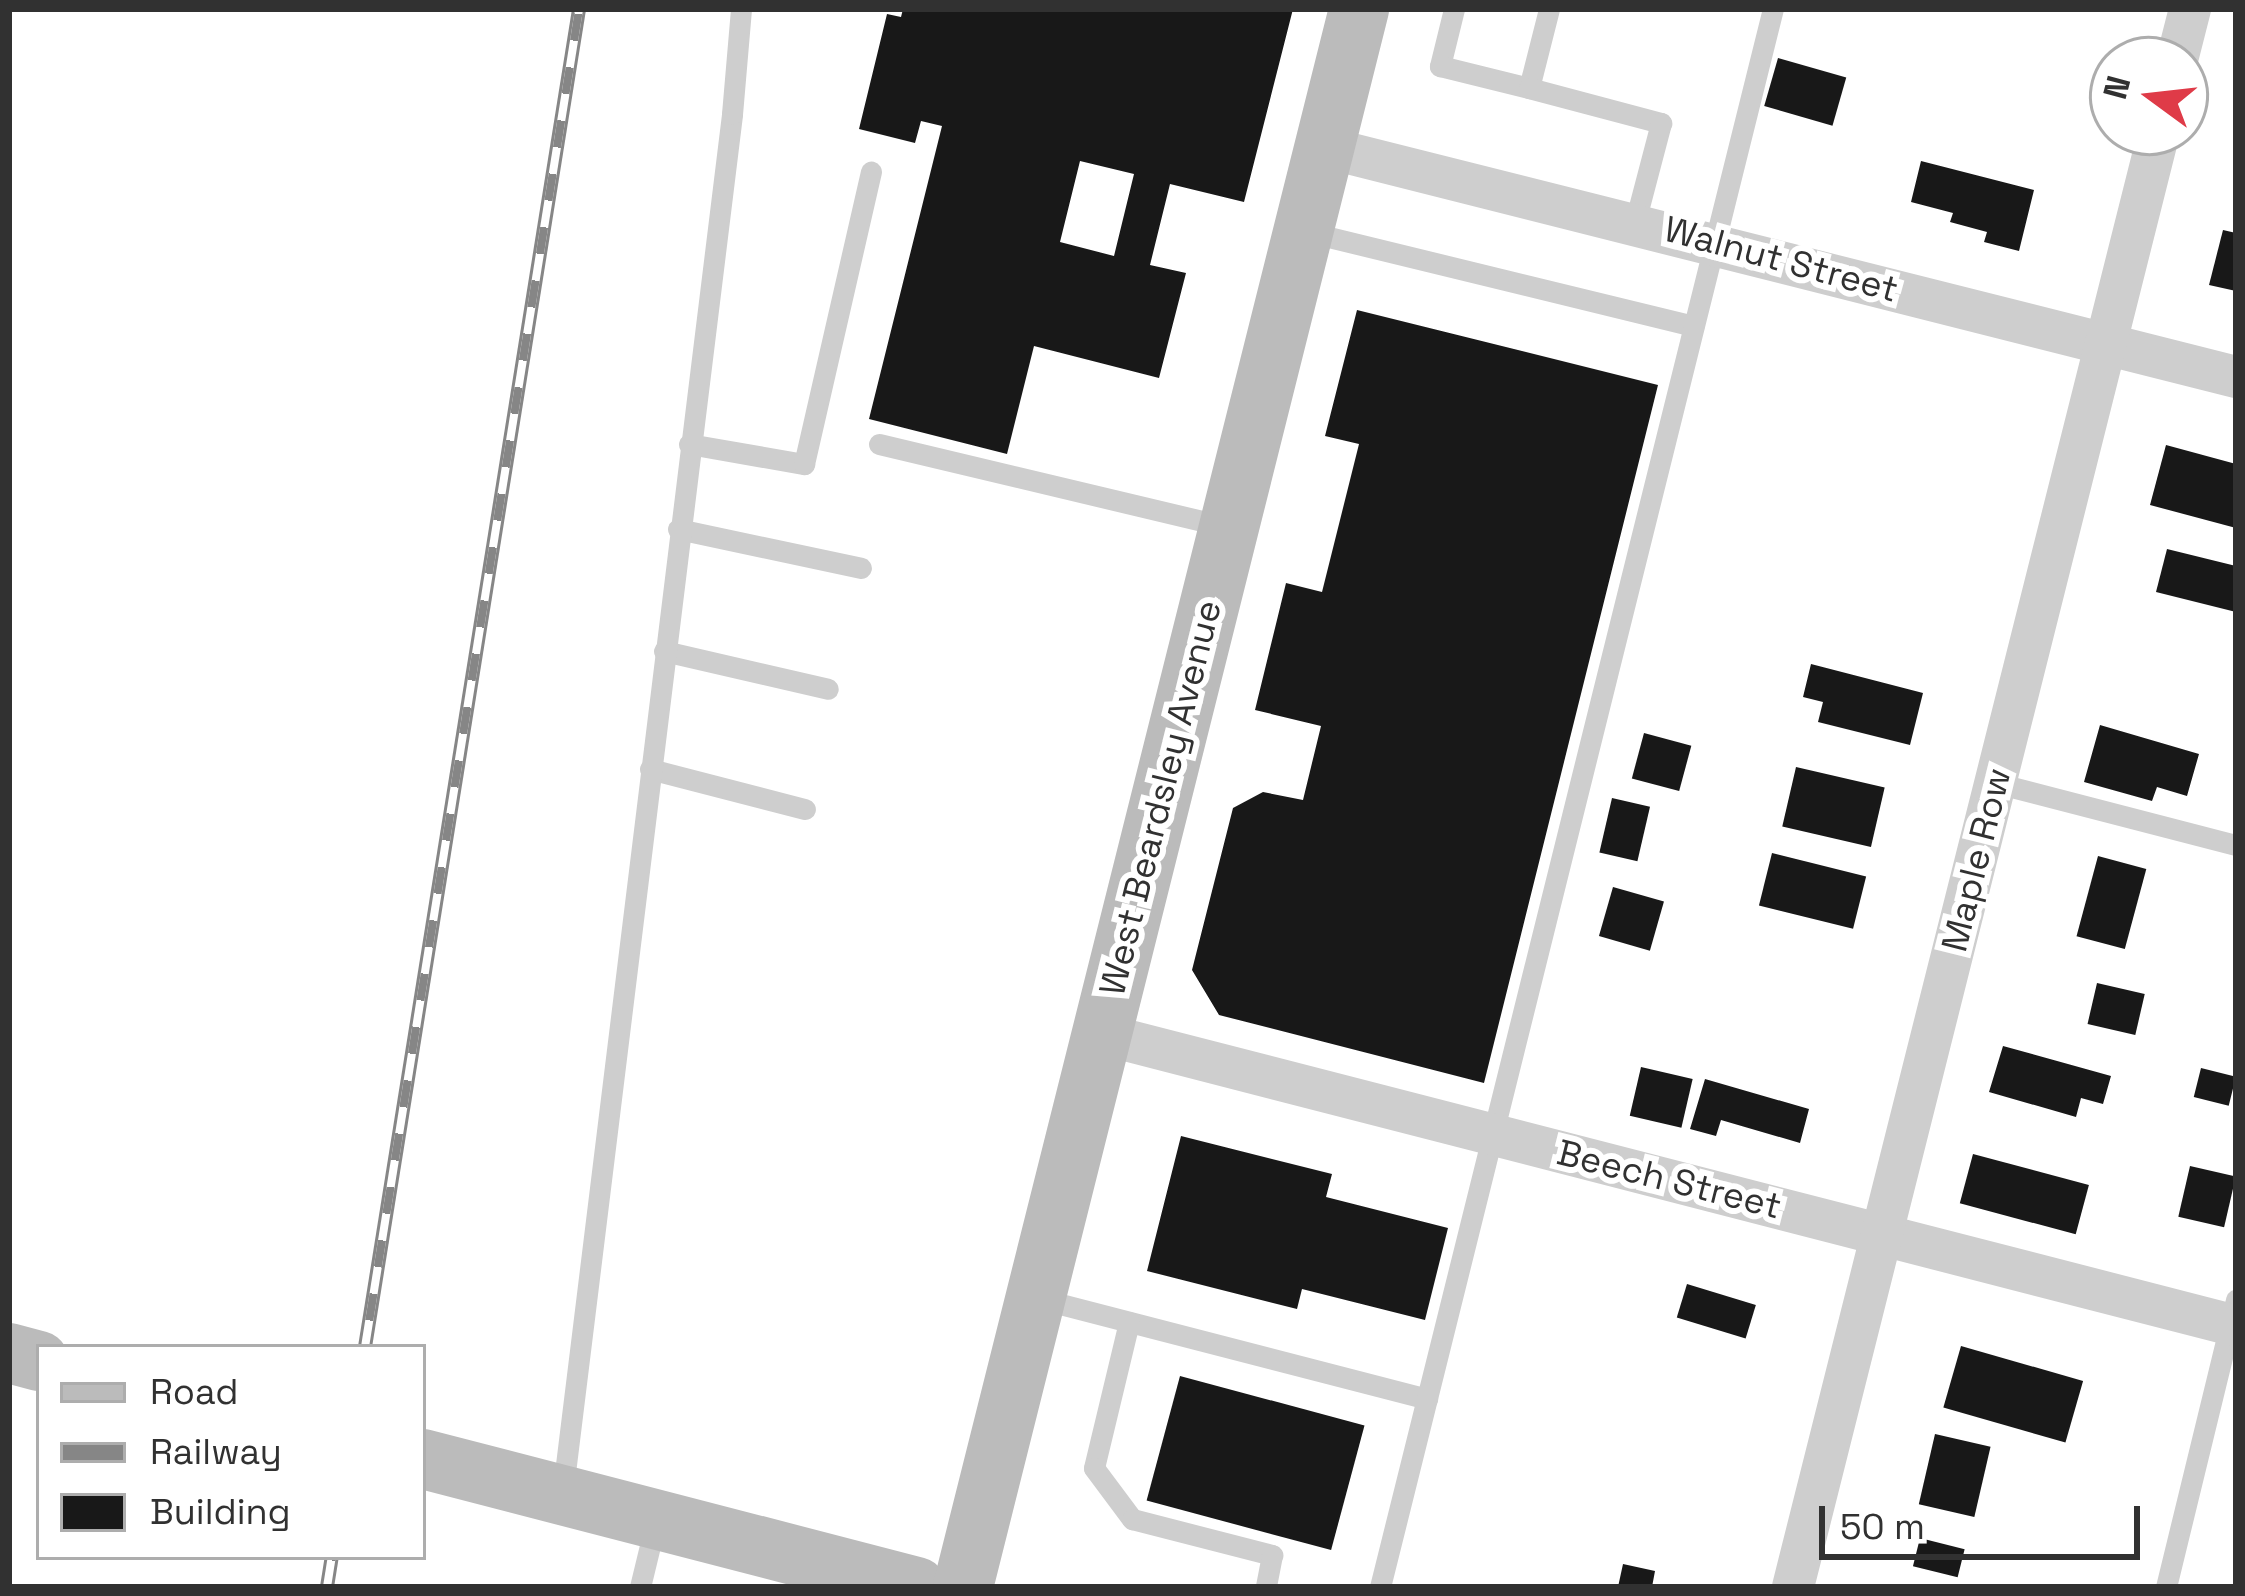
<!DOCTYPE html>
<html>
<head>
<meta charset="utf-8">
<style>
  body { margin:0 }
  #map { position:relative; width:2245px; height:1596px; overflow:hidden; background:#fff; font-family:"Space Grotesk",sans-serif }
  div>[style] { position:absolute }
  .building>* { inset:0; background:#181818; transform-origin:0 0 }
  .lane>* { height:21px; margin:-10.5px; padding:0 10.5px; transform-origin:10.5px; border-radius:10.5px; background:#cecece }
  .street>* { height:42px; margin:-21px; padding:0 21px; transform-origin:21px; border-radius:21px; background:#cecece }
  .secondary>* { height:60px; margin:-30px; padding:0 30px; transform-origin:30px; border-radius:30px; background:#bbb }
  .rail>* { height:14px; margin-top:-7px; transform-origin:0; background:repeating-linear-gradient(90deg,#fff 0 27px,#868686 0 54px); box-sizing:border-box; border-block:3px solid #868686 }
  span { translate:-50% -50%; white-space:nowrap; text-align:center; line-height:1.15; -webkit-text-stroke:12px #fff; paint-order:stroke }
  .street-label { font-size:36px; color:#313131 }
  .frame { position:absolute; inset:0; border:12px solid #313131; pointer-events:none }
  .legend { position:absolute; left:36px; top:1344px; width:390px; height:216px; box-sizing:border-box; background:#fff; border:3px solid #adadad; margin:0; padding:15px 21px; list-style:none; font-size:36px; color:#313131 }
  .legend li { display:flex; align-items:center; gap:24px; height:60px }
  .legend b { width:60px; border:3px solid #adadad }
  .north { position:absolute; left:2089px; top:36px; width:120px; height:120px; box-sizing:border-box; background:#fff; border:3px solid #adadad; border-radius:50%; rotate:285deg; font-size:33px; font-weight:700; line-height:48px; text-align:center; color:#313131 }
  .north::after { content:''; display:block; margin:auto; width:42px; height:54px; background:#df3b48; clip-path:polygon(50% 0,100% 100%,50% 72%,0 100%) }
  .scale { position:absolute; left:1819px; top:1506px; width:321px; height:54px; box-sizing:border-box; border:6px solid #313131; border-top:0; padding-left:15px; font-size:36px; line-height:42px; white-space:nowrap; color:#313131; -webkit-text-stroke:9px #fff; paint-order:stroke }
</style>
</head>
<body>
<div id="map">
  <div class="building">
    <i style="clip-path:polygon(evenodd,903px 9px,1293px 9px,1244px 202px,1170px 184px,1150px 265px,1186px 273px,1159px 378px,1034px 346px,1007px 454px,869px 419px,942px 126px,921px 121px,915px 143px,859px 129px,887px 14px,901px 17px,903px 9px,1080px 161px,1134px 174px,1114px 256px,1060px 242px,1080px 161px)"></i>
    <i style="left:1778px;top:58px;width:71px;height:50px;rotate:16deg"></i>
    <i style="clip-path:polygon(1921px 161px,2034px 190px,2019px 251px,1984px 242px,1987px 232px,1950px 222px,1953px 213px,1911px 202px)"></i>
    <i style="clip-path:polygon(2223px 230px,2236px 233px,2236px 291px,2209px 285px)"></i>
    <i style="clip-path:polygon(1357px 310px,1658px 385px,1484px 1083px,1219px 1015px,1192px 970px,1233px 808px,1263px 792px,1303px 800px,1321px 726px,1255px 710px,1286px 583px,1322px 592px,1359px 444px,1325px 436px)"></i>
    <i style="clip-path:polygon(2166px 445px,2236px 464px,2236px 528px,2150px 505px)"></i>
    <i style="clip-path:polygon(2167px 549px,2236px 566px,2236px 612px,2156px 592px)"></i>
    <i style="clip-path:polygon(1811px 664px,1923px 693px,1910px 745px,1818px 722px,1823px 702px,1803px 697px)"></i>
    <i style="clip-path:polygon(2100px 725px,2199px 754px,2187px 796px,2157px 787px,2152px 801px,2084px 782px)"></i>
    <i style="left:1644px;top:733px;width:49px;height:47px;rotate:15deg"></i>
    <i style="left:1796px;top:767px;width:91px;height:61px;rotate:13deg"></i>
    <i style="left:1612px;top:798px;width:39px;height:56px;rotate:13deg"></i>
    <i style="left:1772px;top:853px;width:97px;height:54px;rotate:14deg"></i>
    <i style="left:2098px;top:856px;width:50px;height:83px;rotate:15deg"></i>
    <i style="left:1613px;top:887px;width:53px;height:51px;rotate:16deg"></i>
    <i style="left:2097px;top:983px;width:49px;height:42px;rotate:13deg"></i>
    <i style="clip-path:polygon(2003px 1046px,2111px 1076px,2103px 1104px,2081px 1098px,2076px 1117px,1989px 1092px)"></i>
    <i style="left:1641px;top:1067px;width:53px;height:50px;rotate:13deg"></i>
    <i style="left:2201px;top:1068px;width:36px;height:30px;rotate:14deg"></i>
    <i style="clip-path:polygon(1705px 1079px,1809px 1109px,1800px 1143px,1721px 1120px,1716px 1136px,1690px 1129px)"></i>
    <i style="clip-path:polygon(1181px 1136px,1332px 1174px,1326px 1197px,1448px 1228px,1425px 1320px,1302px 1289px,1297px 1309px,1147px 1271px)"></i>
    <i style="left:1973px;top:1154px;width:120px;height:51px;rotate:15deg"></i>
    <i style="left:2190px;top:1166px;width:47px;height:52px;rotate:13deg"></i>
    <i style="left:1687px;top:1284px;width:72px;height:35px;rotate:17deg"></i>
    <i style="left:1961px;top:1346px;width:127px;height:64px;rotate:16deg"></i>
    <i style="left:1180px;top:1376px;width:191px;height:129px;rotate:15deg"></i>
    <i style="left:1935px;top:1434px;width:57px;height:72px;rotate:13deg"></i>
    <i style="left:1920px;top:1538px;width:46px;height:29px;rotate:14deg"></i>
    <i style="clip-path:polygon(1623px 1564px,1655px 1571px,1652px 1587px,1618px 1587px)"></i>
  </div>
  <div class="lane">
    <i style="left:1454px;top:9px;width:59px;rotate:103.8deg"></i>
    <i style="left:1440px;top:66px;width:92px;rotate:13.9deg"></i>
    <i style="left:1549px;top:9px;width:81px;rotate:104.2deg"></i>
    <i style="left:1529px;top:88px;width:137px;rotate:14.9deg"></i>
    <i style="left:1661px;top:123px;width:102px;rotate:104.7deg"></i>
    <i style="left:1304px;top:231px;width:401px;rotate:13.7deg"></i>
    <i style="left:689px;top:444px;width:117px;rotate:9.9deg"></i>
    <i style="left:804px;top:464px;width:300px;rotate:-77.1deg"></i>
    <i style="left:879px;top:444px;width:354px;rotate:13.4deg"></i>
    <i style="left:678px;top:529px;width:187px;rotate:12deg"></i>
    <i style="left:664px;top:651px;width:168px;rotate:13deg"></i>
    <i style="left:650px;top:769px;width:160px;rotate:14.5deg"></i>
    <i style="left:1996px;top:783px;width:248px;rotate:14.5deg"></i>
    <i style="left:1037px;top:1298px;width:403px;rotate:14.5deg"></i>
    <i style="left:1129px;top:1322px;width:150px;rotate:103.5deg"></i>
    <i style="left:1094px;top:1468px;width:64px;rotate:53.3deg"></i>
    <i style="left:1132px;top:1519px;width:145px;rotate:14.4deg"></i>
    <i style="left:1272px;top:1555px;width:33px;rotate:101deg"></i>
    <i style="left:563px;top:1489px;width:1385px;rotate:-82.99deg"></i>
    <i style="left:732px;top:114px;width:105px;rotate:-85.1deg"></i>
    <i style="left:640px;top:1587px;width:68px;rotate:-76.4deg"></i>
    <i style="left:1380px;top:1587px;width:1626px;rotate:-76.02deg"></i>
    <i style="left:2166px;top:1587px;width:296px;rotate:-76.3deg"></i>
  </div>
  <div class="street">
    <i style="left:2177px;top:60px;width:53px;rotate:-75.7deg"></i>
    <i style="left:1324px;top:147px;width:941px;rotate:14.15deg"></i>
    <i style="left:1102px;top:1034px;width:1171px;rotate:14.44deg"></i>
    <i style="left:1793px;top:1587px;width:1500px;rotate:-75.88deg"></i>
  </div>
  <div class="secondary">
    <i style="left:9px;top:1353px;width:31px;rotate:15deg"></i>
    <i style="left:423px;top:1459px;width:510px;rotate:14.53deg"></i>
    <i style="left:963px;top:1587px;width:1627px;rotate:-75.91deg"></i>
  </div>
  <div class="rail">
    <i style="left:365px;top:1347px;width:1355px;rotate:-80.91deg"></i>
    <i style="left:327px;top:1587px;width:30px;rotate:-81deg"></i>
  </div>
  <div class="street-label">
    <span style="left:1781px;top:260px;rotate:15deg">Walnut Street</span>
    <span style="left:1161px;top:798px;rotate:-76deg">West Beardsley Avenue</span>
    <span style="left:1977px;top:860px;rotate:-76deg">Maple Row</span>
    <span style="left:1669px;top:1180px;rotate:14deg">Beech Street</span>
  </div>
  <div class="frame"></div>
  <ul class="legend">
  <li><b style="height:15px;background:#bbb"></b>Road</li>
  <li><b style="height:15px;background:#868686"></b>Railway</li>
  <li><b style="height:33px;background:#181818"></b>Building</li>
  </ul>
  <div class="north">N</div>
  <div class="scale">50 m</div>
</div>
</body>
</html>
